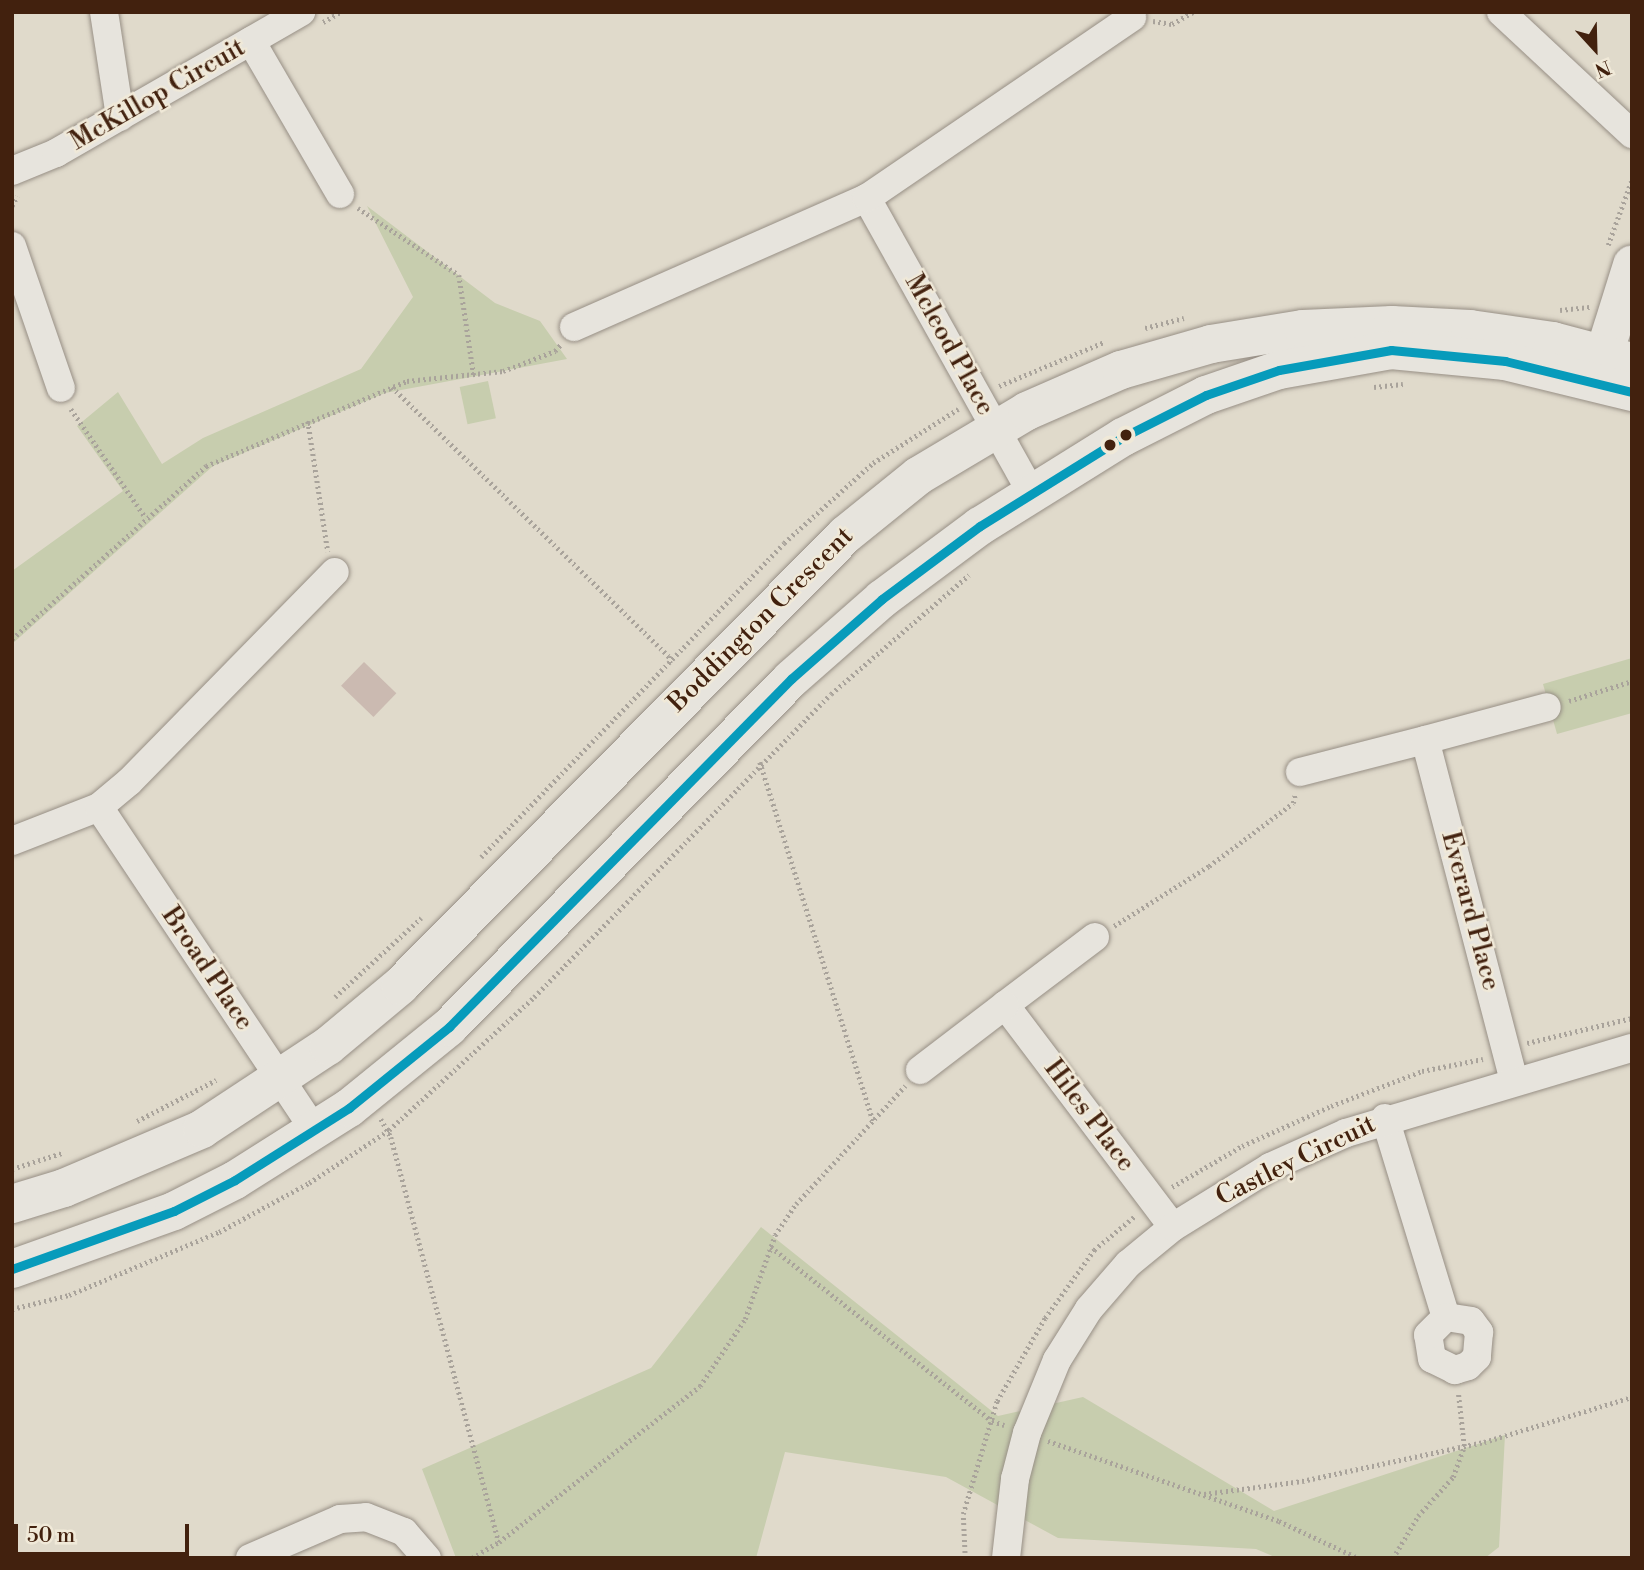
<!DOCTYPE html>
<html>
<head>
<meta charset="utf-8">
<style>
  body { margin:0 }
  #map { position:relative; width:1644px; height:1570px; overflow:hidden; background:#e0dacb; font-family:"Libre Bodoni",serif }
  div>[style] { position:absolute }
  .green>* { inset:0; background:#c7cdae; transform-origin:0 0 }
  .building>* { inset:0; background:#cbbab1; transform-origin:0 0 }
  .path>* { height:4.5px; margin-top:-2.25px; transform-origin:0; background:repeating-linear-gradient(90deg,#a9a39b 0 2px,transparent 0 5.5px) }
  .roads { filter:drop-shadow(0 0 2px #978f85) drop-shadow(0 0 2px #978f85) }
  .street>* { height:28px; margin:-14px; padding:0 14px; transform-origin:14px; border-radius:14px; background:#e7e4dd }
  .secondary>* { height:38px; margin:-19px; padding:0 19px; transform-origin:19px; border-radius:19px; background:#e7e4dd }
  .bus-1>* { height:9px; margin:-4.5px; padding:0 4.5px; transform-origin:4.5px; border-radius:4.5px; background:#079bbb }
  .dots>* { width:19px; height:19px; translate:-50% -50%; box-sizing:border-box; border:4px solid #f0e9d8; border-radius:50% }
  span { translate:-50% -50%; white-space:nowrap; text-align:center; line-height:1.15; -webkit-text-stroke:5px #f0e9d8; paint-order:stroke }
  .street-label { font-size:26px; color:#42210e }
  .frame { position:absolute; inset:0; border:14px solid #42210e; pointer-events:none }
  .north { position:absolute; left:1560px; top:14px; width:70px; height:70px; -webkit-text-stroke:5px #f0e9d8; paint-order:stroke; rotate:158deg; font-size:19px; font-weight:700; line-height:28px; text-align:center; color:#42210e }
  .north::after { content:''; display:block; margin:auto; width:24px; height:32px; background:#42210e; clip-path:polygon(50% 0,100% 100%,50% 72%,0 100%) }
  .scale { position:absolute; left:14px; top:1524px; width:175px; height:32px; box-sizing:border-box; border:4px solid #42210e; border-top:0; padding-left:9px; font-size:21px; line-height:24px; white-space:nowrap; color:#42210e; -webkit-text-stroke:5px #f0e9d8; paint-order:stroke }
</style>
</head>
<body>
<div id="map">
  <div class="green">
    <i style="clip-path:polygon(367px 206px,495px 303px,540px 321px,567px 359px,385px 393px,213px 466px,12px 644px,12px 571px,123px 491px,77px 426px,118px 392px,162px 464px,203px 438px,361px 369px,413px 297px)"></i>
    <i style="left:488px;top:381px;width:38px;height:29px;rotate:78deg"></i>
    <i style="clip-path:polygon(1632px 658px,1632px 713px,1557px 734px,1543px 684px)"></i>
    <i style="clip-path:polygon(761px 1227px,998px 1416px,1083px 1397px,1274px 1511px,1505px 1435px,1499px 1547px,1485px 1558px,1277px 1558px,1256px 1549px,1058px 1538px,946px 1477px,785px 1452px,756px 1558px,456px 1558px,422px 1469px,651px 1368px)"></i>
  </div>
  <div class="building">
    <i style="left:364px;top:662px;width:45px;height:33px;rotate:44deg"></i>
  </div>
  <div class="path">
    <i style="left:1153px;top:21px;width:19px;rotate:9deg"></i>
    <i style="left:1172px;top:24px;width:24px;rotate:-30deg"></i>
    <i style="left:323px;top:22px;width:20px;rotate:-30deg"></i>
    <i style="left:12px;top:206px;width:11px;rotate:-63deg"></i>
    <i style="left:358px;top:208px;width:121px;rotate:33.6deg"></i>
    <i style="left:459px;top:275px;width:102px;rotate:81.6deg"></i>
    <i style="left:1608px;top:245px;width:70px;rotate:-70deg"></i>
    <i style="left:1560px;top:310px;width:30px;rotate:-6deg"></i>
    <i style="left:1145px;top:328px;width:40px;rotate:-14.4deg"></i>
    <i style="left:999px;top:386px;width:114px;rotate:-22.7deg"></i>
    <i style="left:392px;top:387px;width:386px;rotate:44.2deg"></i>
    <i style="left:669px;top:656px;width:10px;rotate:79deg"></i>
    <i style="left:1374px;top:387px;width:29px;rotate:-6deg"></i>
    <i style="left:71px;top:409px;width:132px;rotate:55.5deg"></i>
    <i style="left:308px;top:421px;width:132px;rotate:81.3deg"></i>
    <i style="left:12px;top:639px;width:260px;rotate:-41.7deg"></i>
    <i style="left:206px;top:466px;width:218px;rotate:-22.9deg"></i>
    <i style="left:407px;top:381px;width:97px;rotate:-5.9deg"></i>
    <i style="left:503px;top:371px;width:56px;rotate:-21deg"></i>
    <i style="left:555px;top:351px;width:9px;rotate:-49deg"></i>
    <i style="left:1569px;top:701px;width:66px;rotate:-17.6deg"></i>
    <i style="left:760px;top:762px;width:376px;rotate:72.5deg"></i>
    <i style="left:481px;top:857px;width:436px;rotate:-46deg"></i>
    <i style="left:784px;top:543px;width:120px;rotate:-42deg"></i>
    <i style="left:873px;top:463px;width:101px;rotate:-32.4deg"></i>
    <i style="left:1114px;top:926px;width:112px;rotate:-32.3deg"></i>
    <i style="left:1209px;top:866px;width:105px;rotate:-36.9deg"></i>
    <i style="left:1293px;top:803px;width:8px;rotate:-76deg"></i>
    <i style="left:335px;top:997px;width:117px;rotate:-42.6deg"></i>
    <i style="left:1527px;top:1043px;width:108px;rotate:-13.4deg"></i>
    <i style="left:381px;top:1119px;width:21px;rotate:61deg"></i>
    <i style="left:391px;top:1137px;width:419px;rotate:75.1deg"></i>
    <i style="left:137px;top:1121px;width:89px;rotate:-27.4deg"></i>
    <i style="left:12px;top:1169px;width:52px;rotate:-17.7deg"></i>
    <i style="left:1172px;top:1187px;width:81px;rotate:-30.4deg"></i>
    <i style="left:1242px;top:1146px;width:98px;rotate:-24.2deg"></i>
    <i style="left:1331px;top:1106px;width:97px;rotate:-21deg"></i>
    <i style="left:1422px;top:1071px;width:62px;rotate:-11.1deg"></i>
    <i style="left:771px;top:1247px;width:281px;rotate:38.2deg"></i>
    <i style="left:992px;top:1421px;width:13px;rotate:18deg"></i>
    <i style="left:12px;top:1309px;width:59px;rotate:-13.8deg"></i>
    <i style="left:69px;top:1295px;width:163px;rotate:-22.8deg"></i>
    <i style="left:219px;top:1232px;width:102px;rotate:-28.6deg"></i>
    <i style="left:309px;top:1183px;width:96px;rotate:-33.5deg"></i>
    <i style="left:389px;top:1130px;width:197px;rotate:-42.5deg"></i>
    <i style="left:534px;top:997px;width:424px;rotate:-45.6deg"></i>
    <i style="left:831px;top:694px;width:182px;rotate:-40.8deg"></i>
    <i style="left:1048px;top:1441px;width:244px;rotate:19.1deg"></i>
    <i style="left:1279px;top:1521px;width:87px;rotate:25.1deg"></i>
    <i style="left:1204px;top:1494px;width:99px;rotate:-7.6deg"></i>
    <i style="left:1302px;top:1481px;width:186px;rotate:-12.1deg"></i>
    <i style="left:1484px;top:1442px;width:155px;rotate:-16.9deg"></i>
    <i style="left:472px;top:1558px;width:31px;rotate:-31deg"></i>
    <i style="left:499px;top:1542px;width:254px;rotate:-37.8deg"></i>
    <i style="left:700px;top:1386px;width:81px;rotate:-56.1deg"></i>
    <i style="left:745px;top:1319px;width:89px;rotate:-70.3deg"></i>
    <i style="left:775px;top:1235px;width:37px;rotate:-56deg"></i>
    <i style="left:796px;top:1204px;width:161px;rotate:-47.3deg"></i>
    <i style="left:965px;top:1558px;width:44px;rotate:-92.6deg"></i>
    <i style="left:963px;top:1514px;width:118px;rotate:-73.3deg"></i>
    <i style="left:997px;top:1401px;width:96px;rotate:-60deg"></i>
    <i style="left:1045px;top:1318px;width:84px;rotate:-54.2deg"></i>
    <i style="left:1094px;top:1250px;width:53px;rotate:-39.7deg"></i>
    <i style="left:1393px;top:1558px;width:49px;rotate:-59.2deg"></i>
    <i style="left:1418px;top:1516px;width:52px;rotate:-48.1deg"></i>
    <i style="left:1453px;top:1477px;width:33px;rotate:-70deg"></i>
    <i style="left:1464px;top:1446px;width:54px;rotate:-96.3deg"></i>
  </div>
  <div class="roads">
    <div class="street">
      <i style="left:104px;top:12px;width:106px;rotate:81.3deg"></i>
      <i style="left:1501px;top:12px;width:179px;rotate:43deg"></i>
      <i style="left:251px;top:41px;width:177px;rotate:59.8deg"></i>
      <i style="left:12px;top:171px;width:48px;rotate:-22.2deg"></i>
      <i style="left:56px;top:153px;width:283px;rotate:-29.9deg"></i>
      <i style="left:12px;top:246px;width:150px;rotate:71deg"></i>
      <i style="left:574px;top:327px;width:320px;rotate:-23.8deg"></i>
      <i style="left:1031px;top:492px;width:337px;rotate:-119.2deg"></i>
      <i style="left:867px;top:198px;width:321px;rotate:-34.3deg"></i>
      <i style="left:1300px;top:772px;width:129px;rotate:-14.4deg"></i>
      <i style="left:12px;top:841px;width:93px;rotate:-21.3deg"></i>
      <i style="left:1095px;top:937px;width:113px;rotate:142.9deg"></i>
      <i style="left:1005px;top:1005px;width:278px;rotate:52.9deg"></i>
      <i style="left:920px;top:1070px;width:107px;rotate:-37.4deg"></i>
      <i style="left:1514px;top:1081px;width:352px;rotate:-104.6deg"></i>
      <i style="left:1425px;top:740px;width:126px;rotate:-15.1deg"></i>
      <i style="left:1385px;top:1118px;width:208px;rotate:73deg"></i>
      <i style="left:1446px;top:1317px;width:25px;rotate:9deg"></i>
      <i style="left:1471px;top:1321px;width:14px;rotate:54deg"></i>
      <i style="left:1479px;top:1332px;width:25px;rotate:95deg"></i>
      <i style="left:1477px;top:1357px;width:13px;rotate:135deg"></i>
      <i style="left:1468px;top:1366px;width:14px;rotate:163deg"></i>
      <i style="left:1455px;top:1370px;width:25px;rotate:-154deg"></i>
      <i style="left:1432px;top:1359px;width:24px;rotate:-99deg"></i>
      <i style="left:1428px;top:1335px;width:25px;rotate:-45deg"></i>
      <i style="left:315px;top:1131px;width:389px;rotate:-123.7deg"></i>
      <i style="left:99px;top:807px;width:39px;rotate:-40deg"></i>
      <i style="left:129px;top:782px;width:294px;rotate:-45.6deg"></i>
      <i style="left:250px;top:1558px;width:98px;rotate:-23.4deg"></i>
      <i style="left:340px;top:1519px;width:26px;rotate:-4deg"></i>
      <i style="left:366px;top:1517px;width:41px;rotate:21.5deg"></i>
      <i style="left:404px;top:1532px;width:35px;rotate:49deg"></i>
      <i style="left:1006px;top:1558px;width:80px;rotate:-83.5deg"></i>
      <i style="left:1015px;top:1479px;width:48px;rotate:-75.4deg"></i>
      <i style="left:1027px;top:1433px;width:79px;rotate:-67.7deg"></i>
      <i style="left:1057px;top:1360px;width:60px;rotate:-57.9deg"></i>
      <i style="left:1089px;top:1309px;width:60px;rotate:-49.1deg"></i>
      <i style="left:1128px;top:1264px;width:58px;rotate:-39.4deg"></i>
      <i style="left:1173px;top:1227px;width:114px;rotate:-31.7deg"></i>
      <i style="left:1270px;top:1167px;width:83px;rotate:-24.1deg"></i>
      <i style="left:1346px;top:1133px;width:298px;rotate:-16.6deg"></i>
    </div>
    <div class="secondary">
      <i style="left:1596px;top:380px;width:121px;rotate:-72.6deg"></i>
      <i style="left:12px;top:1204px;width:54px;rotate:-17.1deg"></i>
      <i style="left:64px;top:1188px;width:150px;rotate:-23.1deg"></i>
      <i style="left:202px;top:1129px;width:151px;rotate:-33.4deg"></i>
      <i style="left:328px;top:1046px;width:94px;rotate:-39.8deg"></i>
      <i style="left:400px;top:986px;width:634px;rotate:-45.38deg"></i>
      <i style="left:845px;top:535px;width:94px;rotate:-38.9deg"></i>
      <i style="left:918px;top:476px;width:127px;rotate:-30.8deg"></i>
      <i style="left:1027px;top:411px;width:103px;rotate:-23.6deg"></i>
      <i style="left:1121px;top:370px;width:94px;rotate:-16.1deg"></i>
      <i style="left:1211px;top:344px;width:93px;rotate:-9.3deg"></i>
      <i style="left:1303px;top:329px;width:89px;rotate:-2.6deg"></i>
      <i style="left:1392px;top:325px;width:78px;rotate:2.9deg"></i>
      <i style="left:1470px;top:329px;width:84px;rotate:8.2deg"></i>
      <i style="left:1553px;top:341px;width:82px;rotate:14.9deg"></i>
      <i style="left:12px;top:1269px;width:172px;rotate:-19.7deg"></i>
      <i style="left:174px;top:1211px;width:68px;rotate:-26.9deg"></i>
      <i style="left:235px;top:1180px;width:135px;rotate:-32.3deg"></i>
      <i style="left:349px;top:1108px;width:129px;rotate:-39deg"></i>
      <i style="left:449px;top:1027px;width:488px;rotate:-45.5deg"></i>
      <i style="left:791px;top:679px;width:121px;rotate:-41.3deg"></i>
      <i style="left:882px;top:599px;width:122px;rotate:-36.7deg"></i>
      <i style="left:980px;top:526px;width:168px;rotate:-31.9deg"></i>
      <i style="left:1123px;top:437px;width:93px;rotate:-26.8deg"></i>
      <i style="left:1206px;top:395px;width:77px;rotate:-18.9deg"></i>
      <i style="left:1279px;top:370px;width:114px;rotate:-10.1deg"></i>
      <i style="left:1391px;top:350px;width:115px;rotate:5.5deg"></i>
      <i style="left:1505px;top:361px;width:131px;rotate:13.7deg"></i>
    </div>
  </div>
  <div class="bus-1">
    <i style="left:12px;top:1269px;width:172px;rotate:-19.7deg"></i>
    <i style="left:174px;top:1211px;width:68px;rotate:-26.9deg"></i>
    <i style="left:235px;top:1180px;width:135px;rotate:-32.3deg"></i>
    <i style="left:349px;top:1108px;width:129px;rotate:-39deg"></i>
    <i style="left:449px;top:1027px;width:488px;rotate:-45.5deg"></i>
    <i style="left:791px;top:679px;width:121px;rotate:-41.3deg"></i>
    <i style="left:882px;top:599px;width:122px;rotate:-36.7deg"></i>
    <i style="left:980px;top:526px;width:168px;rotate:-31.9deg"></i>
    <i style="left:1123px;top:437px;width:93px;rotate:-26.8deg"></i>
    <i style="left:1206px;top:395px;width:77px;rotate:-18.9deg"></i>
    <i style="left:1279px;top:370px;width:114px;rotate:-10.1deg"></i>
    <i style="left:1391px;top:350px;width:115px;rotate:5.5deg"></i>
    <i style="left:1505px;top:361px;width:131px;rotate:13.7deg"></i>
  </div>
  <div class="dots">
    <i style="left:1126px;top:435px;background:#42210e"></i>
    <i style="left:1110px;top:445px;background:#42210e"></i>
  </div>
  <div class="street-label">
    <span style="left:158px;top:95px;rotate:-30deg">McKillop Circuit</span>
    <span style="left:949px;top:345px;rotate:61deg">Mcleod Place</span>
    <span style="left:761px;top:620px;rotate:-45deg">Boddington Crescent</span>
    <span style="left:1470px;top:911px;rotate:75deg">Everard Place</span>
    <span style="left:207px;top:969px;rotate:56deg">Broad Place</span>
    <span style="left:1089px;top:1116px;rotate:53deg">Hiles Place</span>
    <span style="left:1296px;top:1161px;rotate:-26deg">Castley Circuit</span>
  </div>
  <div class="frame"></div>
  <div class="north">N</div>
  <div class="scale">50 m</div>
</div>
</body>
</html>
